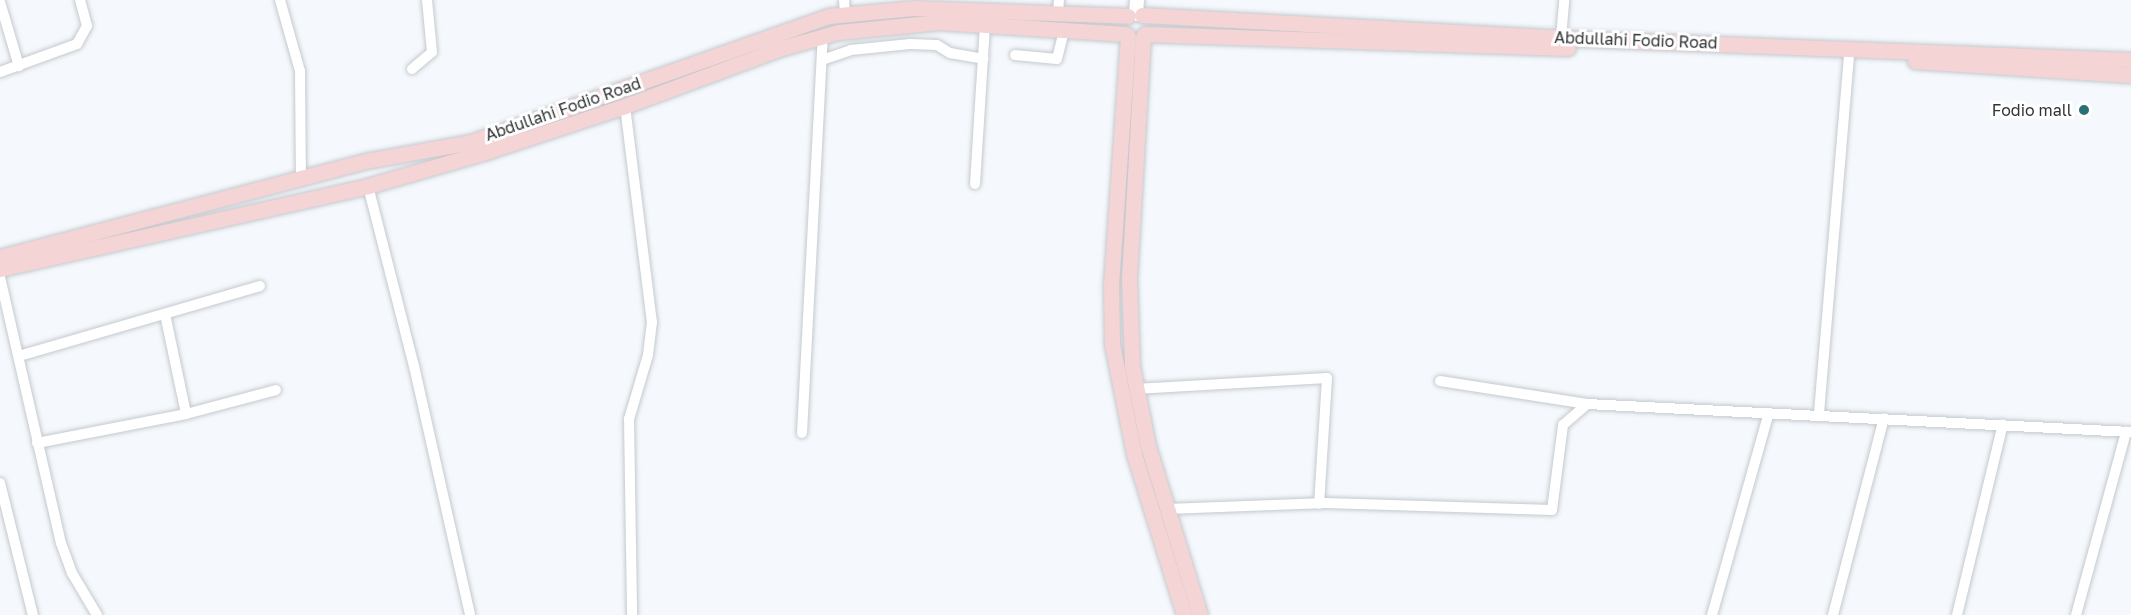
<!DOCTYPE html>
<html>
<head>
<meta charset="utf-8">
<style>
  body { margin:0 }
  #map { position:relative; width:2131px; height:615px; overflow:hidden; background:#f5f9fd; font-family:"Golos Text",sans-serif }
  div>[style] { position:absolute }
  .roads { filter:drop-shadow(0 0 2px #c5c9cd) drop-shadow(0 0 2px #c5c9cd) }
  .minor>* { height:10px; margin:-5px; padding:0 5px; transform-origin:5px; border-radius:5px; background:#fff }
  .tertiary>* { height:14px; margin:-7px; padding:0 7px; transform-origin:7px; border-radius:7px; background:#fff }
  .secondary>* { height:15px; margin:-7.5px; padding:0 7.5px; transform-origin:7.5px; border-radius:7.5px; background:#f4d4d5 }
  .dots>* { width:16px; height:16px; translate:-50% -50%; box-sizing:border-box; border:3px solid #fff; border-radius:50% }
  span { translate:-50% -50%; white-space:nowrap; text-align:center; line-height:1.15; -webkit-text-stroke:6px #fff; paint-order:stroke }
  .street-label { font-size:16px; color:#313334 }
  .poi-label { font-size:16px; color:#313334 }
  .right { translate:-100% -50%; text-align:right }
</style>
</head>
<body>
<div id="map">
  <div class="roads">
    <div class="minor">
      <i style="left:280px;top:0;width:74px;rotate:74.3deg"></i>
      <i style="left:300px;top:71px;width:107px;rotate:89.5deg"></i>
      <i style="left:844px;top:0;width:13px;rotate:86deg"></i>
      <i style="left:0;top:2px;width:67px;rotate:73.5deg"></i>
      <i style="left:1058px;top:13px;width:13px;rotate:-86deg"></i>
      <i style="left:1561px;top:38px;width:38px;rotate:-85deg"></i>
      <i style="left:1015px;top:55px;width:42px;rotate:5.4deg"></i>
      <i style="left:1057px;top:59px;width:30px;rotate:-76deg"></i>
      <i style="left:822px;top:60px;width:31px;rotate:-19deg"></i>
      <i style="left:851px;top:50px;width:59px;rotate:-5.8deg"></i>
      <i style="left:910px;top:44px;width:27px;rotate:2deg"></i>
      <i style="left:937px;top:45px;width:15px;rotate:32deg"></i>
      <i style="left:950px;top:53px;width:34px;rotate:10deg"></i>
      <i style="left:412px;top:69px;width:26px;rotate:-40deg"></i>
      <i style="left:432px;top:52px;width:52px;rotate:-95.5deg"></i>
      <i style="left:0;top:72px;width:82px;rotate:-20deg"></i>
      <i style="left:77px;top:44px;width:21px;rotate:-61deg"></i>
      <i style="left:87px;top:26px;width:27px;rotate:-105deg"></i>
      <i style="left:625px;top:106px;width:218px;rotate:82.9deg"></i>
      <i style="left:652px;top:322px;width:33px;rotate:97deg"></i>
      <i style="left:648px;top:355px;width:67px;rotate:106.5deg"></i>
      <i style="left:629px;top:419px;width:196px;rotate:89.1deg"></i>
      <i style="left:975px;top:184px;width:160px;rotate:-86.4deg"></i>
      <i style="left:368px;top:186px;width:186px;rotate:75.7deg"></i>
      <i style="left:414px;top:366px;width:255px;rotate:77.3deg"></i>
      <i style="left:0;top:277px;width:273px;rotate:77.1deg"></i>
      <i style="left:61px;top:543px;width:32px;rotate:70deg"></i>
      <i style="left:72px;top:573px;width:49px;rotate:59.2deg"></i>
      <i style="left:165px;top:314px;width:102px;rotate:78.1deg"></i>
      <i style="left:19px;top:356px;width:251px;rotate:-16.2deg"></i>
      <i style="left:1440px;top:381px;width:149px;rotate:8.9deg"></i>
      <i style="left:1135px;top:389px;width:192px;rotate:-3.3deg"></i>
      <i style="left:1327px;top:378px;width:126px;rotate:93.6deg"></i>
      <i style="left:1819px;top:413px;width:357px;rotate:-85.2deg"></i>
      <i style="left:802px;top:433px;width:397px;rotate:-87deg"></i>
      <i style="left:37px;top:443px;width:152px;rotate:-11deg"></i>
      <i style="left:186px;top:414px;width:93px;rotate:-14.9deg"></i>
      <i style="left:0;top:483px;width:136px;rotate:76deg"></i>
      <i style="left:1167px;top:509px;width:159px;rotate:-2.2deg"></i>
      <i style="left:1326px;top:503px;width:226px;rotate:1.8deg"></i>
      <i style="left:1552px;top:510px;width:86px;rotate:-82.6deg"></i>
      <i style="left:1563px;top:425px;width:32px;rotate:-41deg"></i>
      <i style="left:1587px;top:404px;width:545px;rotate:2.95deg"></i>
      <i style="left:1712px;top:615px;width:207px;rotate:-74.3deg"></i>
      <i style="left:1833px;top:615px;width:203px;rotate:-75.5deg"></i>
      <i style="left:1957px;top:615px;width:196px;rotate:-76.5deg"></i>
      <i style="left:2076px;top:615px;width:190px;rotate:-74.7deg"></i>
    </div>
    <div class="tertiary">
      <i style="left:1136px;top:14px;width:14px;rotate:-86deg"></i>
    </div>
    <div class="secondary">
      <i style="left:1142px;top:15px;width:420px;rotate:3.1deg"></i>
      <i style="left:1561px;top:38px;width:570px;rotate:2.21deg"></i>
      <i style="left:1145px;top:34px;width:423px;rotate:1.9deg"></i>
      <i style="left:1128px;top:36px;width:249px;rotate:93.9deg"></i>
      <i style="left:1111px;top:284px;width:60px;rotate:89deg"></i>
      <i style="left:1112px;top:344px;width:112px;rotate:78.7deg"></i>
      <i style="left:1134px;top:454px;width:169px;rotate:72.7deg"></i>
      <i style="left:1143px;top:36px;width:243px;rotate:93.3deg"></i>
      <i style="left:1129px;top:279px;width:87px;rotate:88deg"></i>
      <i style="left:1132px;top:366px;width:82px;rotate:78.7deg"></i>
      <i style="left:1148px;top:446px;width:177px;rotate:72.9deg"></i>
      <i style="left:1915px;top:61px;width:216px;rotate:3.7deg"></i>
      <i style="left:0;top:257px;width:383px;rotate:-14.7deg"></i>
      <i style="left:371px;top:160px;width:102px;rotate:-10.2deg"></i>
      <i style="left:471px;top:142px;width:380px;rotate:-19.4deg"></i>
      <i style="left:829px;top:16px;width:84px;rotate:-5.4deg"></i>
      <i style="left:913px;top:8px;width:215px;rotate:2.1deg"></i>
      <i style="left:0;top:269px;width:377px;rotate:-12.7deg"></i>
      <i style="left:368px;top:186px;width:126px;rotate:-16.1deg"></i>
      <i style="left:489px;top:151px;width:143px;rotate:-18.3deg"></i>
      <i style="left:625px;top:106px;width:167px;rotate:-20.3deg"></i>
      <i style="left:782px;top:48px;width:58px;rotate:-15.9deg"></i>
      <i style="left:838px;top:32px;width:102px;rotate:-5.6deg"></i>
      <i style="left:940px;top:22px;width:186px;rotate:3.7deg"></i>
    </div>
  </div>
  <div class="dots">
    <i style="left:2084px;top:110px;background:#267172"></i>
  </div>
  <div class="street-label">
    <span style="left:1636px;top:40px;rotate:2deg">Abdullahi Fodio Road</span>
    <span style="left:563px;top:109px;rotate:-19deg">Abdullahi Fodio Road</span>
  </div>
  <div class="poi-label">
    <span class="right" style="left:2072px;top:110px">Fodio mall</span>
  </div>
</div>
</body>
</html>
